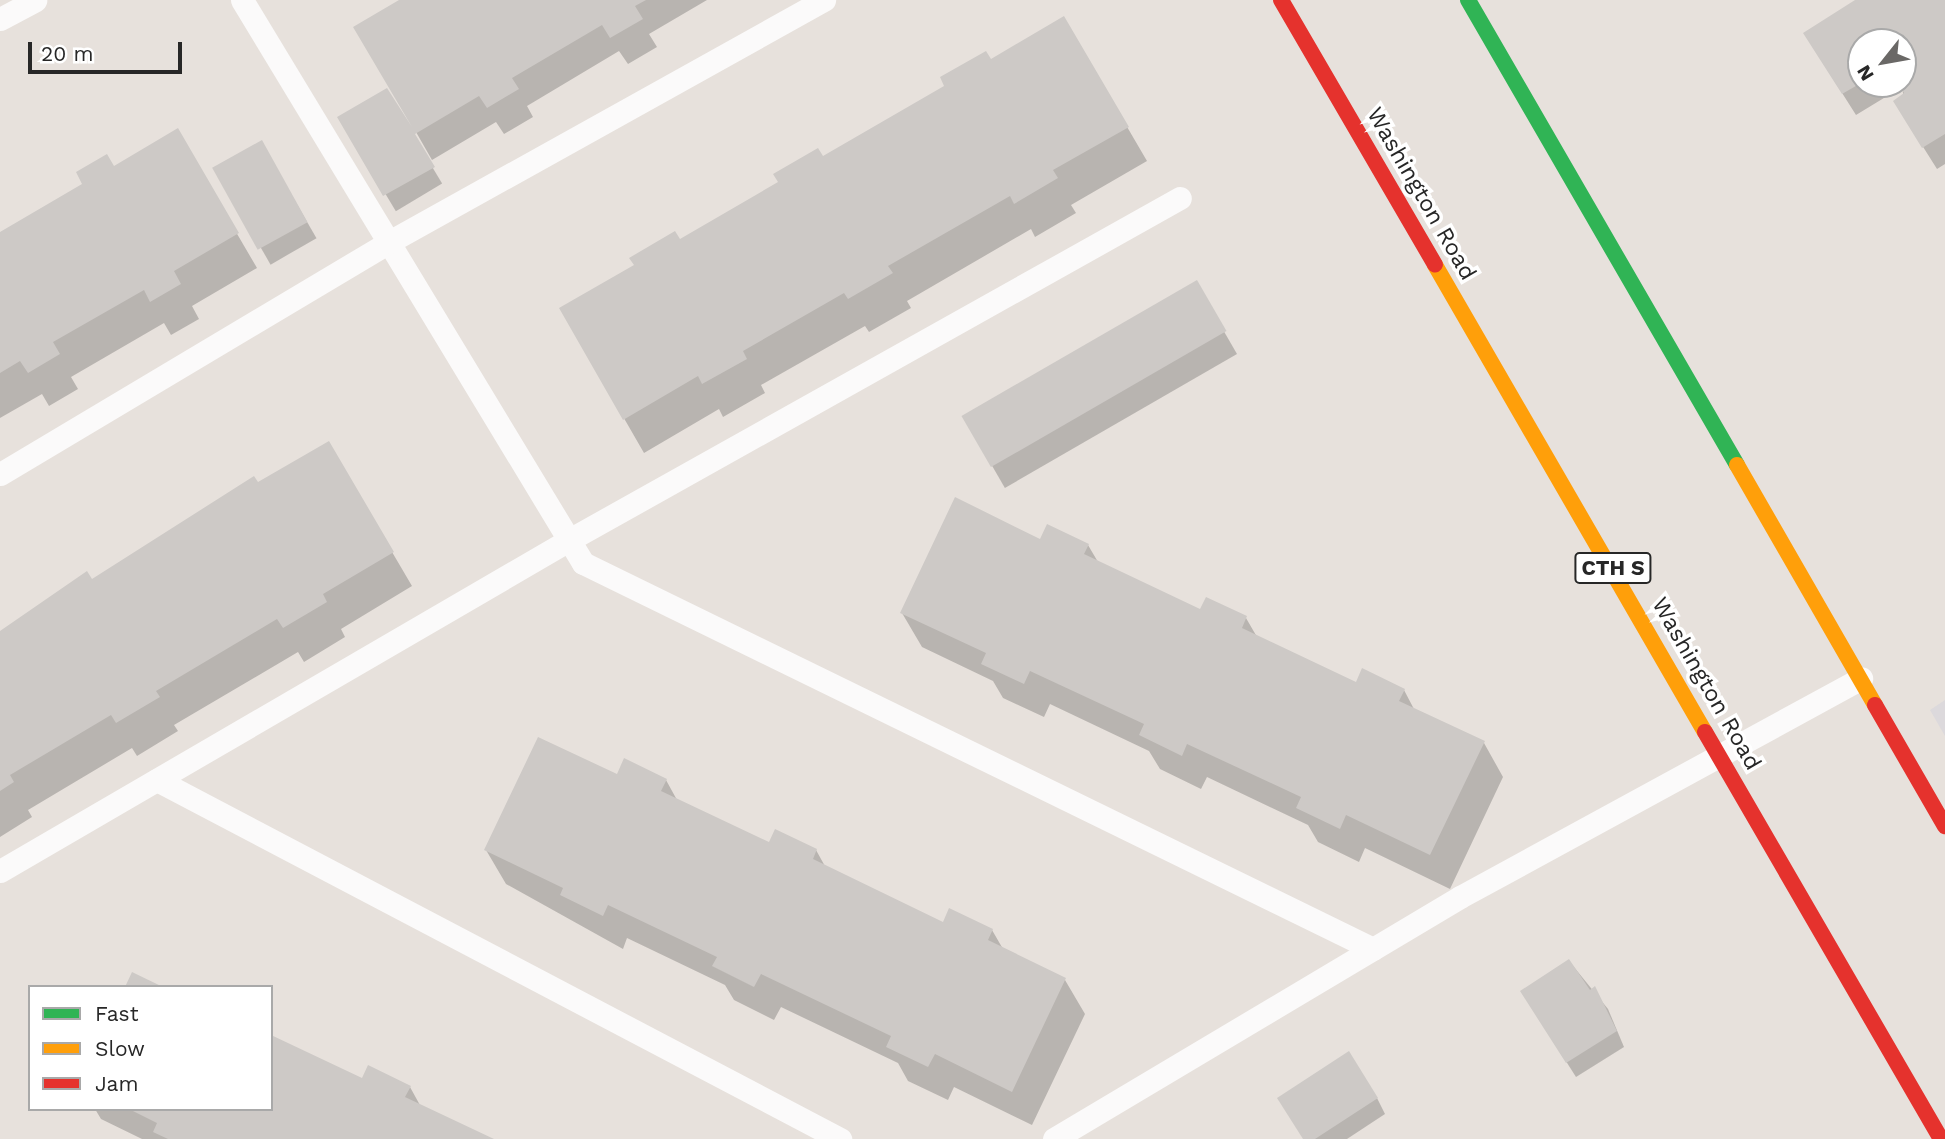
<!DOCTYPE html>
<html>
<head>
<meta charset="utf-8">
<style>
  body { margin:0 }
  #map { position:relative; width:1945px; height:1139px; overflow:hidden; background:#e7e1dc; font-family:"Work Sans",sans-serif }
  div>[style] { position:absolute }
  .industrial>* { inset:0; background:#dcd9dc }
  .shadow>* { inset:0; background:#0003; transform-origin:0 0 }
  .building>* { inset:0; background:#cdc9c6; transform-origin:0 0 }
  .lane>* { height:23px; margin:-11.5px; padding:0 11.5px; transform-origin:11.5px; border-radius:11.5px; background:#fbfafa }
  .fast>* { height:16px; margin:-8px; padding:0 8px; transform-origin:8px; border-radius:8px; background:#30b455 }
  .slow>* { height:16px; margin:-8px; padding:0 8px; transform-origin:8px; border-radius:8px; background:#ff9f0a }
  .jam>* { height:16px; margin:-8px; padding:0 8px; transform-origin:8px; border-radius:8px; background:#e5322d }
  span { translate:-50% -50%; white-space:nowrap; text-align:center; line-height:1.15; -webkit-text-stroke:7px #fff; paint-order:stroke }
  .shield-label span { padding:2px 5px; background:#fff; border:2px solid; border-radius:5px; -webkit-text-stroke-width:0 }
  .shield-label { font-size:21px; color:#272727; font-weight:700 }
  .street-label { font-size:23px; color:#272727 }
  .legend { position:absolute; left:28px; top:985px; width:245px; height:126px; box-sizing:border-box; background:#fff; border:2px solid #a9a9a9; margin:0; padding:9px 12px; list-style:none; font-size:21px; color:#272727 }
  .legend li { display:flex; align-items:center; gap:14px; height:35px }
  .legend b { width:35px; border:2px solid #a9a9a9 }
  .north { position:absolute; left:1847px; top:28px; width:70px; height:70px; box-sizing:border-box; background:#fff; border:2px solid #a9a9a9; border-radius:50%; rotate:239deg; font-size:19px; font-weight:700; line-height:28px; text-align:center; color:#272727 }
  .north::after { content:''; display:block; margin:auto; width:24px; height:32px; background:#6a6866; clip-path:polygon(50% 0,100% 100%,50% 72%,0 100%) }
  .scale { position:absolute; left:28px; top:42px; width:154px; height:32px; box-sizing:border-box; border:4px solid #272727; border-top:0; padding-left:9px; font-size:21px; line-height:24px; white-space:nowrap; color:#272727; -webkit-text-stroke:5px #fff; paint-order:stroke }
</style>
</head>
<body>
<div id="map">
  <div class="industrial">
    <i style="clip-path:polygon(1945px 700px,1945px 736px,1930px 710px)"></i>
  </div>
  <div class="shadow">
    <i style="clip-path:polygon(402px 0,707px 0,649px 34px,657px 47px,628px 64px,619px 51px,527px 106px,533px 117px,504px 134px,496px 122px,432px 160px,356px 27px)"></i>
    <i style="clip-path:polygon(evenodd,1859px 0,1945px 0,1945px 164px,1937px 169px,1908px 123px,1902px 87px,1856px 115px,1818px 55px,1859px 0,1861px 42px,1903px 42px,1903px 84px,1861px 84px,1861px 42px)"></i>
    <i style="clip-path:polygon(1064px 19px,1147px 161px,1071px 205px,1076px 213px,1035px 237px,1031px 229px,907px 301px,911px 308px,869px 332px,865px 326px,761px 385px,765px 393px,723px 417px,719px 409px,644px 453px,561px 309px)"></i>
    <i style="left:386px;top:90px;width:109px;height:54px;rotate:59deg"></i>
    <i style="clip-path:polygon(177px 131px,257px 268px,192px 306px,199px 319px,171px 335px,164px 323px,71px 377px,78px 389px,49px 406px,42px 394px,0 418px,0 234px)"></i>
    <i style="left:261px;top:142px;width:111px;height:53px;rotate:60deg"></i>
    <i style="left:1196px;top:283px;width:82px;height:268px;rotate:60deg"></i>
    <i style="clip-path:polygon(328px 443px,412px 586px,341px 629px,345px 637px,304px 662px,298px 652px,174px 725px,178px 731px,137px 756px,132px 748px,28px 810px,32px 817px,0 837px,0 633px,87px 574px,91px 581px)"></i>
    <i style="clip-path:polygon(1041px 541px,1088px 545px,1098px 562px,1200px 611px,1246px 618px,1257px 637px,1357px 684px,1404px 690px,1415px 711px,1484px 743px,1503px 777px,1450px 889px,1365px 848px,1359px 862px,1318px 842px,1308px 825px,1207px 777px,1201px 789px,1160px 769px,1149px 751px,1050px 704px,1044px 717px,1003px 698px,993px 681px,922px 647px,902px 613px)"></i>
    <i style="clip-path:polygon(617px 777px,666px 780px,677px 800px,769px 844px,816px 850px,826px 868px,943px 924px,992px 930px,1003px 949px,1065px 980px,1085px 1014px,1032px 1125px,954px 1087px,948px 1100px,908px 1081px,898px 1063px,781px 1007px,774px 1020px,734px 1000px,725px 985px,627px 938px,623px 949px,506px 884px,486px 850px)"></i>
    <i style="clip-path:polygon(1569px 961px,1608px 1009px,1624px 1047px,1576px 1077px,1531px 1006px)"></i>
    <i style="clip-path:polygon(363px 1081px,410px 1087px,421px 1107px,490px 1139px,142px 1139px,101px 1119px,95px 1109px,271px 1109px)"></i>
    <i style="clip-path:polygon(1377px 1098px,1385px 1114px,1347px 1139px,1304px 1139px)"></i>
  </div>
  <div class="building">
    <i style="clip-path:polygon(399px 0,646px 0,635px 6px,643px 19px,610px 38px,602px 25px,512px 78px,519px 89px,487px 108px,479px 96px,415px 134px,435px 167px,383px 196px,337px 117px,387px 88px,412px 127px,353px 27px)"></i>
    <i style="clip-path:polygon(1855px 0,1945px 0,1945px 134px,1922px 148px,1893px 101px,1904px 93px,1899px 84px,1903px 42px,1861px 42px,1861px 83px,1842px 94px,1803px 33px)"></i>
    <i style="clip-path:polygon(1064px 16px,1129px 127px,1053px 170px,1058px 178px,1014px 204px,1010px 196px,888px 266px,893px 273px,848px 299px,844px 293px,743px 351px,747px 359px,702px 384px,698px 376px,623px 420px,559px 308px,634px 265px,629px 258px,675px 231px,680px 239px,778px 182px,773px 174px,818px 148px,823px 156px,944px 86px,940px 77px,986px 51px,991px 59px)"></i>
    <i style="clip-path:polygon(178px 128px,239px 233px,174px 271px,181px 284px,150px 302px,144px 290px,53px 342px,60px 354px,28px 373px,20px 361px,0 373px,0 232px,82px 184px,76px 172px,107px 154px,114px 166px)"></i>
    <i style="left:262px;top:140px;width:94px;height:57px;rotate:61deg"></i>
    <i style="left:1197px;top:280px;width:59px;height:272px;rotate:60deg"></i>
    <i style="clip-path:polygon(329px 441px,394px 552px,323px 594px,327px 602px,283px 628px,277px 619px,156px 691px,160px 697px,116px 723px,111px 715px,10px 775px,14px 782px,0 791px,0 631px,87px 571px,92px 579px,254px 476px,258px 482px)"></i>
    <i style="clip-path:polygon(955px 497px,1040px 539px,1047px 524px,1089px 544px,1084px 554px,1200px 609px,1206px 597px,1247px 616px,1242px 628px,1356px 682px,1362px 668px,1405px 689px,1399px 701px,1485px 741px,1430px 855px,1346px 815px,1340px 829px,1296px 808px,1301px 797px,1187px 744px,1182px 756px,1139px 735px,1144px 724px,1030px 671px,1024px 684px,981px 664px,986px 653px,900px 613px)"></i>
    <i style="clip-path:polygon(538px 737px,617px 774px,624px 758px,667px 779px,661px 791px,769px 842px,775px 829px,817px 849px,813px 859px,943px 922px,949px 908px,993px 929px,988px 940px,1066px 978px,1012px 1092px,935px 1054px,928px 1067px,886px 1047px,891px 1036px,761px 974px,754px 987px,712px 966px,717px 957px,608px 905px,603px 916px,560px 895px,563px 888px,484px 850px)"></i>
    <i style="clip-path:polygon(1569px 959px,1590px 990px,1595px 986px,1617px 1031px,1566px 1063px,1520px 991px)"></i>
    <i style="clip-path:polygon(132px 972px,163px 987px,125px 987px)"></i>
    <i style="clip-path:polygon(271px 1035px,362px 1078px,368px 1065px,411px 1086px,405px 1097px,494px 1139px,168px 1139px,153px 1132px,157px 1123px,129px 1109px,271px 1109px)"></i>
    <i style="clip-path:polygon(1349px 1051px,1378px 1098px,1315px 1139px,1303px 1139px,1277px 1098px)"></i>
  </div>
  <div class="lane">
    <i style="left:242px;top:0;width:658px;rotate:58.8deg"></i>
    <i style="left:583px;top:563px;width:879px;rotate:26.04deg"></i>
    <i style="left:0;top:19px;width:40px;rotate:-28deg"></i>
    <i style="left:0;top:474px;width:453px;rotate:-30.8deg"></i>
    <i style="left:389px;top:242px;width:498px;rotate:-29.1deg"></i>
    <i style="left:157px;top:780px;width:772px;rotate:27.73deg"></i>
    <i style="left:0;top:871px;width:658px;rotate:-30.19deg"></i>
    <i style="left:569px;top:540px;width:700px;rotate:-29.24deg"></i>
    <i style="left:1054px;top:1139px;width:473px;rotate:-30.8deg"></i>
    <i style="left:1460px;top:897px;width:457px;rotate:-28.6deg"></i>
  </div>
  <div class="fast">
    <i style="left:1468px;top:0;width:537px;rotate:59.95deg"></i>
  </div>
  <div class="slow">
    <i style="left:1435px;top:265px;width:539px;rotate:59.97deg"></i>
    <i style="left:1737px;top:465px;width:277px;rotate:60.1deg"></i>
  </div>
  <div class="jam">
    <i style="left:1281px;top:0;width:306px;rotate:59.8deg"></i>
    <i style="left:1875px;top:705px;width:140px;rotate:60deg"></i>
    <i style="left:1705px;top:732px;width:470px;rotate:59.9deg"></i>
  </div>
  <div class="shield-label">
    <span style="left:1613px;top:568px">CTH S</span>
  </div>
  <div class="street-label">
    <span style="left:1421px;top:194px;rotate:60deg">Washington Road</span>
    <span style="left:1706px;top:684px;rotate:60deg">Washington Road</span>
  </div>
  <ul class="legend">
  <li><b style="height:9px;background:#30b455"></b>Fast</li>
  <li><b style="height:9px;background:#ff9f0a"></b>Slow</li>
  <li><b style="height:9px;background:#e5322d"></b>Jam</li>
  </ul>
  <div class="north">N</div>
  <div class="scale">20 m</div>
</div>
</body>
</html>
